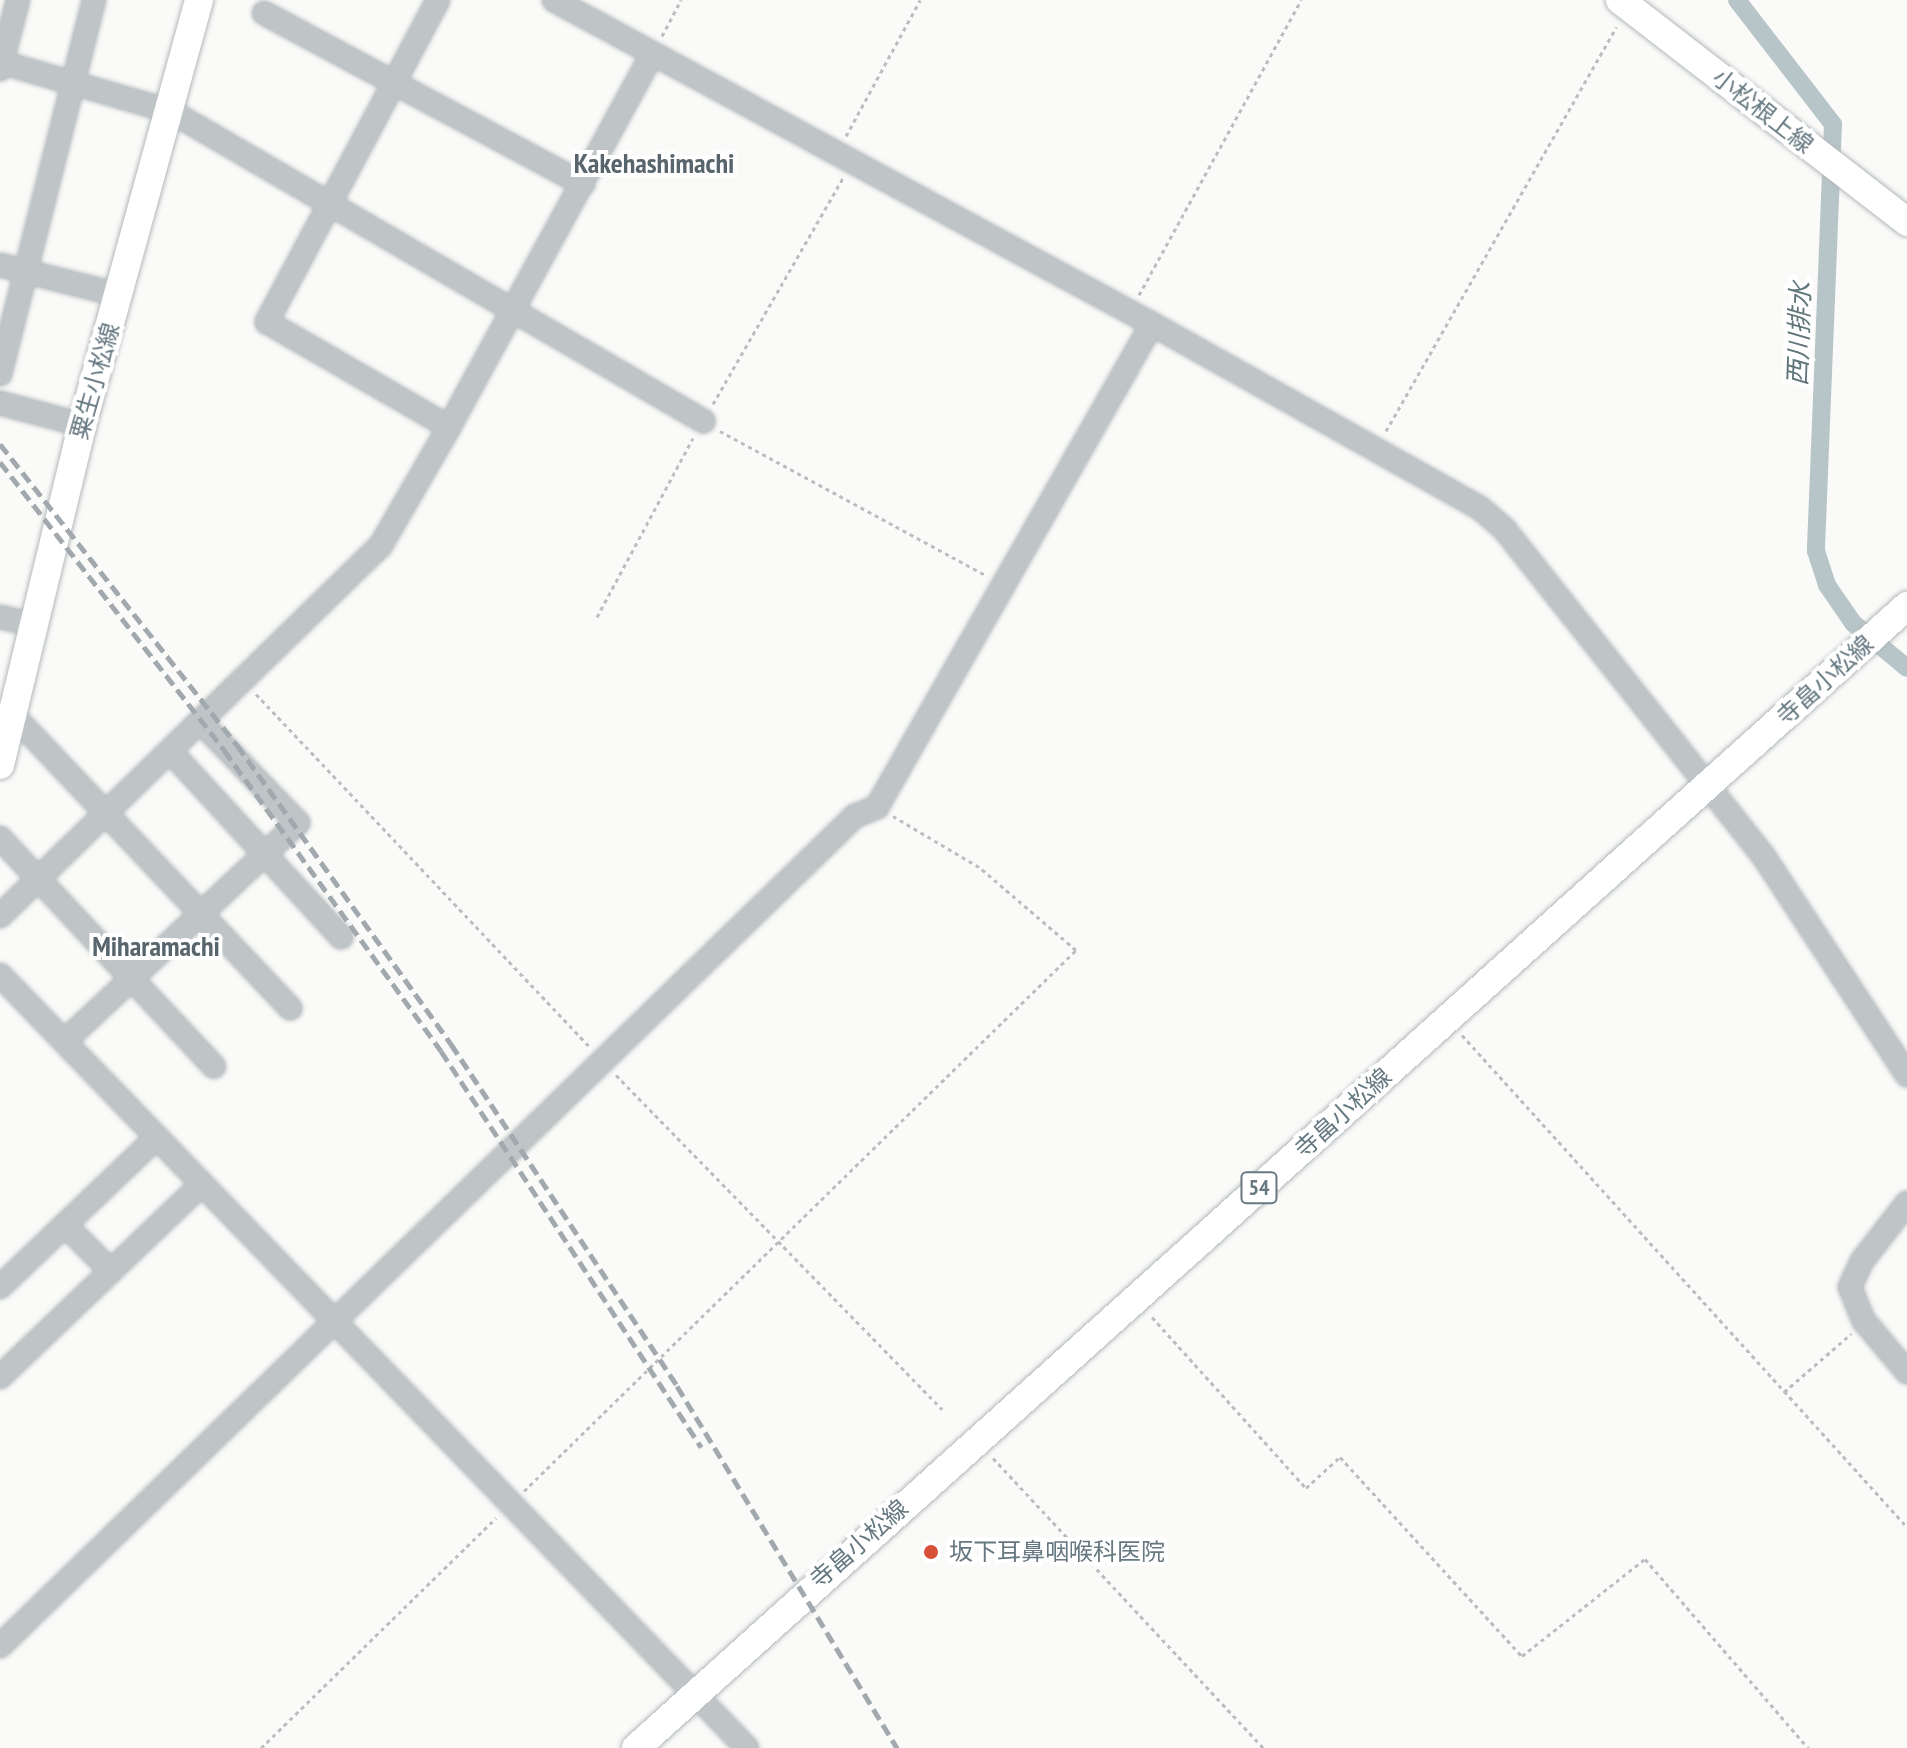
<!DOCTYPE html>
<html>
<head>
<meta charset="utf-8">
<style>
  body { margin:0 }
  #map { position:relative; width:1907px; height:1748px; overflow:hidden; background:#fafaf8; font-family:"PT Sans Narrow","Noto Sans JP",sans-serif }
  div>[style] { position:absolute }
  .canal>* { height:18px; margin:-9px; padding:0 9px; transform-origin:9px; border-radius:9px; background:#b8c5c8 }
  .path>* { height:3px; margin-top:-1.5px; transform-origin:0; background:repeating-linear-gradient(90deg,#babec0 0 4px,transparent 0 8px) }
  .roads { filter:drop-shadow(0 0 2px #b3b9bc) drop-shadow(0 0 2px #b3b9bc) }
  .minor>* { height:22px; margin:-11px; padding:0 11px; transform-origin:11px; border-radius:11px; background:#bfc4c7 }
  .major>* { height:28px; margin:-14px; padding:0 14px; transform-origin:14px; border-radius:14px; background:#fff }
  .rail>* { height:5px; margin-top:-2.5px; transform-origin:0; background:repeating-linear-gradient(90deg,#a1a9ae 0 12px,transparent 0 18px) }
  .dots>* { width:22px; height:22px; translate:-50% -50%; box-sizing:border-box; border:4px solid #fff; border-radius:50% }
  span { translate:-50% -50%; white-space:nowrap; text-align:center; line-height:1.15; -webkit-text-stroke:8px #fff; paint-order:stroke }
  .shield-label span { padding:2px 6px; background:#fff; border:2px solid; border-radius:6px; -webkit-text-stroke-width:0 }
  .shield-label { font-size:22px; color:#667881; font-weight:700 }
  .street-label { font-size:24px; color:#667881 }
  .poi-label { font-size:24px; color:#667881 }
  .left { translate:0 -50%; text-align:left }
  .water-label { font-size:26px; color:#61767a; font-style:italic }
  .quarter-label { font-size:28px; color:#58656c; font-weight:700 }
</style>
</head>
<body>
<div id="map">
  <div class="canal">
    <i style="left:1737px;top:0;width:157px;rotate:52.3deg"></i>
    <i style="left:1833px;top:124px;width:427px;rotate:92.3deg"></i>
    <i style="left:1816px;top:551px;width:36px;rotate:72deg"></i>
    <i style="left:1827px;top:585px;width:46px;rotate:55.6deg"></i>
    <i style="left:1853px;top:623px;width:70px;rotate:39.8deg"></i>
  </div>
  <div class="path">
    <i style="left:662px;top:36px;width:41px;rotate:-62.2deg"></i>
    <i style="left:846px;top:136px;width:155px;rotate:-61.4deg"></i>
    <i style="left:1139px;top:295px;width:337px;rotate:-61.2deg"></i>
    <i style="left:713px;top:404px;width:261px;rotate:-60.1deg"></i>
    <i style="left:720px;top:431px;width:304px;rotate:28.5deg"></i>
    <i style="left:1386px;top:431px;width:465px;rotate:-60.3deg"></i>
    <i style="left:597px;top:617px;width:203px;rotate:-61.8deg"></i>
    <i style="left:256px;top:694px;width:485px;rotate:46.6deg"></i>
    <i style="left:1462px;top:1035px;width:663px;rotate:47.87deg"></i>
    <i style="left:616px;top:1075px;width:467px;rotate:45.7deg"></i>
    <i style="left:1152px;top:1317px;width:230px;rotate:48deg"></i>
    <i style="left:1306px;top:1488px;width:46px;rotate:-42.4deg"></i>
    <i style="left:1340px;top:1457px;width:270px;rotate:47.6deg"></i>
    <i style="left:1522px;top:1656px;width:157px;rotate:-38.3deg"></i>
    <i style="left:1645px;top:1559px;width:250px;rotate:49.2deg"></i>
    <i style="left:1784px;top:1392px;width:89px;rotate:-40.9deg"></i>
    <i style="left:993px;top:1458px;width:396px;rotate:47deg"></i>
    <i style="left:524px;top:1491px;width:773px;rotate:-44.42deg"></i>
    <i style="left:1076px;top:950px;width:128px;rotate:-139.4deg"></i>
    <i style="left:979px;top:867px;width:100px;rotate:-149.3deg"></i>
    <i style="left:261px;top:1748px;width:329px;rotate:-44.4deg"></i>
  </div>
  <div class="roads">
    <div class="minor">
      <i style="left:438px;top:0;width:365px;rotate:118deg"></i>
      <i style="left:267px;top:322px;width:210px;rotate:30deg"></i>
      <i style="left:449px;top:427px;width:425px;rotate:-61.4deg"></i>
      <i style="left:554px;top:0;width:680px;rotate:28.45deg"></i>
      <i style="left:1152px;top:324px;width:376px;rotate:29.3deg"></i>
      <i style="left:1480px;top:508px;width:33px;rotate:41deg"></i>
      <i style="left:1505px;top:530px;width:417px;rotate:51.6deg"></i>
      <i style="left:1764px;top:857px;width:261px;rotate:56.7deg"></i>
      <i style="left:264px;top:13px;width:362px;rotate:28.2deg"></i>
      <i style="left:0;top:62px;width:177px;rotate:16.1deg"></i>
      <i style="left:170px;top:111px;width:617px;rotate:30.18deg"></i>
      <i style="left:0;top:69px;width:71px;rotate:-75.4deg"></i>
      <i style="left:0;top:265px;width:123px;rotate:14.1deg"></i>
      <i style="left:0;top:374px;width:386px;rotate:-75.9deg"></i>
      <i style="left:0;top:403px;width:85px;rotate:15deg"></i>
      <i style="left:0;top:617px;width:35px;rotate:13deg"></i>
      <i style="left:12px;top:714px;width:405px;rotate:46.6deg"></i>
      <i style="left:170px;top:751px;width:253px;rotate:47.4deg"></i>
      <i style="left:0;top:838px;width:313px;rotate:46.9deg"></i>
      <i style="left:0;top:916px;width:532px;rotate:-44.24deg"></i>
      <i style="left:381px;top:545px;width:136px;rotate:-60deg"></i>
      <i style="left:0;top:975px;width:1075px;rotate:45.98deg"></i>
      <i style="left:66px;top:1040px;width:318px;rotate:-43.1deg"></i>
      <i style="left:298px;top:823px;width:141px;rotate:-133.9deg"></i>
      <i style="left:1907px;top:1203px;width:73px;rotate:127.8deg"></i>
      <i style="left:1862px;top:1261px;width:29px;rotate:115deg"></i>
      <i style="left:1850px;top:1287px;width:37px;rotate:68deg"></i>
      <i style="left:1864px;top:1321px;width:67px;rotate:49.9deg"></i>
      <i style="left:65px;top:1225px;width:65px;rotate:45deg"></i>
      <i style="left:0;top:1287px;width:217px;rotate:-43.7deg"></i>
      <i style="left:0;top:1377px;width:279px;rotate:-43.7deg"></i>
      <i style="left:0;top:1646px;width:1192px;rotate:-44.15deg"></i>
      <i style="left:855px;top:816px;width:24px;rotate:-22deg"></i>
      <i style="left:877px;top:807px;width:556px;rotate:-60.34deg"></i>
    </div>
    <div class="major">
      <i style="left:1620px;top:0;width:363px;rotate:37.7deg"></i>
      <i style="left:0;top:765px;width:350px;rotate:-76.4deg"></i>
      <i style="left:82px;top:425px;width:441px;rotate:-74.6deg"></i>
      <i style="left:636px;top:1748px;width:1709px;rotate:-41.94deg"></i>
    </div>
  </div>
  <div class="rail">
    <i style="left:0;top:444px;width:383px;rotate:51.8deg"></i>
    <i style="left:237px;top:745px;width:368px;rotate:54.4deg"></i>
    <i style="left:451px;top:1044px;width:410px;rotate:56.5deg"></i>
    <i style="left:677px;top:1386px;width:424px;rotate:58.7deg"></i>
    <i style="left:0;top:462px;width:365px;rotate:52.1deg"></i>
    <i style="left:224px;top:750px;width:371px;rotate:54.2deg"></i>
    <i style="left:441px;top:1051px;width:474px;rotate:56.7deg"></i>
  </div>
  <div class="dots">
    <i style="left:931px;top:1552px;background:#d84f3a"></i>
  </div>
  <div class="shield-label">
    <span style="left:1259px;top:1188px">54</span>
  </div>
  <div class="street-label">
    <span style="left:1763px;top:111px;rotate:38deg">小松根上線</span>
    <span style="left:95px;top:381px;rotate:-74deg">粟生小松線</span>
    <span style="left:1825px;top:680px;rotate:-42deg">寺畠小松線</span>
    <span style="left:1343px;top:1113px;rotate:-42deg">寺畠小松線</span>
    <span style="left:859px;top:1544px;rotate:-41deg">寺畠小松線</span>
  </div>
  <div class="poi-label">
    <span class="left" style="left:949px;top:1552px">坂下耳鼻咽喉科医院</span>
  </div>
  <div class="water-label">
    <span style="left:1799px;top:334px;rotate:-88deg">西川排水</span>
  </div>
  <div class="quarter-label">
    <span style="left:654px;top:163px">Kakehashimachi</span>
    <span style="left:156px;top:946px">Miharamachi</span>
  </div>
</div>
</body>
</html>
